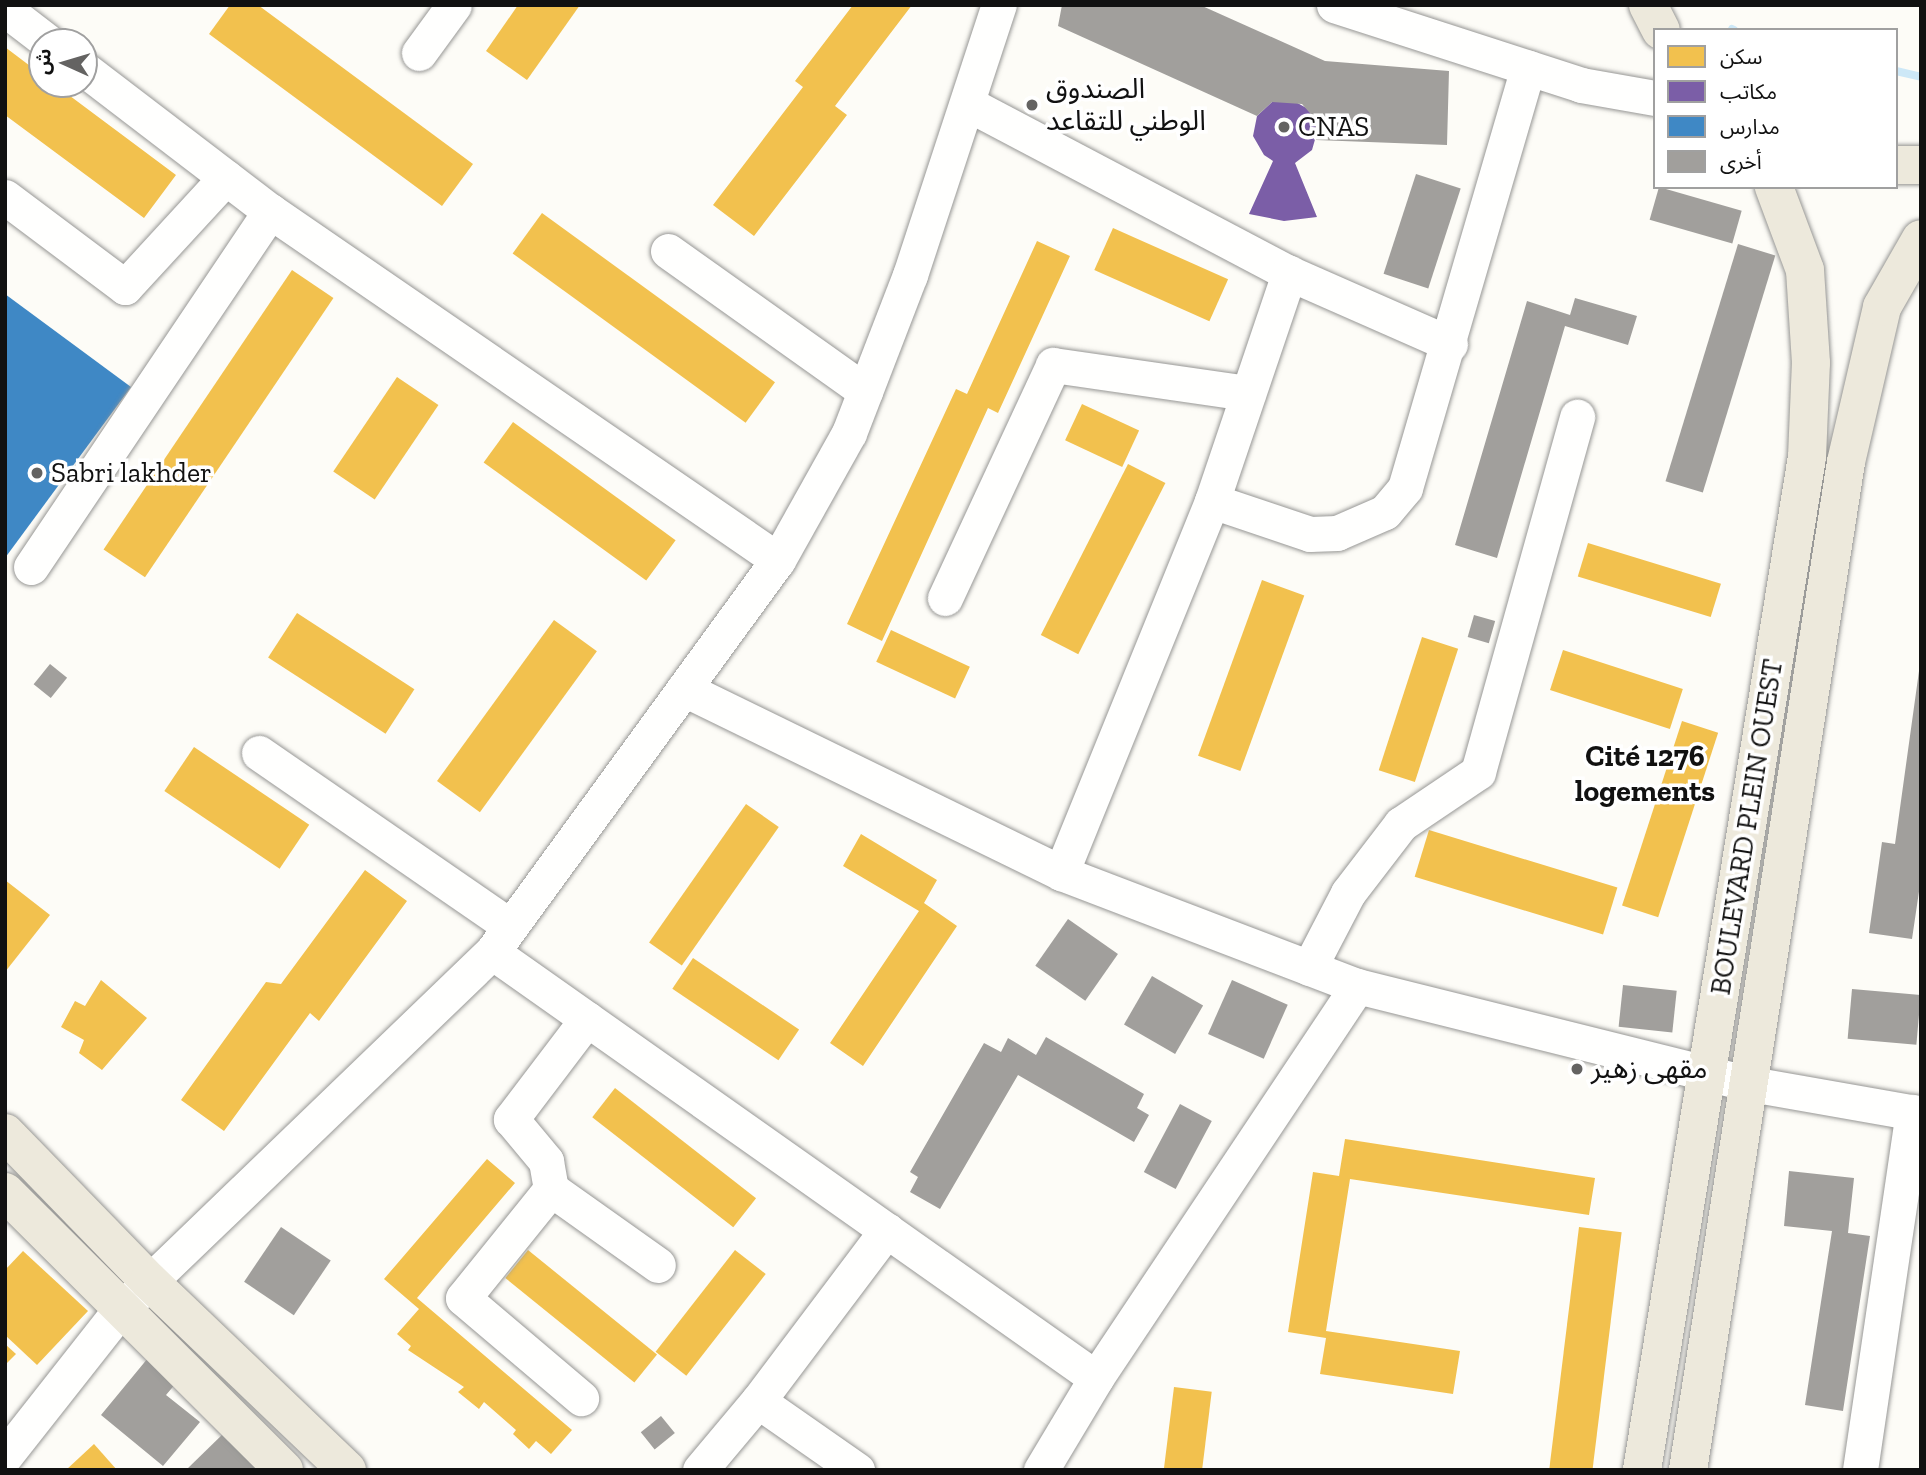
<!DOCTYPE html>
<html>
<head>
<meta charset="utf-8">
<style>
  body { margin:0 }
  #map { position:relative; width:1926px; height:1475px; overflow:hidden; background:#fdfcf7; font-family:"Zilla Slab","Noto Sans Arabic",serif }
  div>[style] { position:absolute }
  .homes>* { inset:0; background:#f2c14e; transform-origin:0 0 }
  .offices>* { inset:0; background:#7b5ea7 }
  .schools>* { inset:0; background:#3f88c5 }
  .stream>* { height:8px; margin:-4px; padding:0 4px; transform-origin:4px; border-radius:4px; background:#cde8f7 }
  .building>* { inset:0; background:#a19f9c; transform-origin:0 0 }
  .roads { filter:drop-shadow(0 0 2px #979795) drop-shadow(0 0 2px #979795) }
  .minor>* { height:35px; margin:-17.5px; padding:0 17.5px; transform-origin:17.5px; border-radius:17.5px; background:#fffffe }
  .major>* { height:38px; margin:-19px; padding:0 19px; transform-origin:19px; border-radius:19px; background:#ede9dc }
  .dots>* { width:19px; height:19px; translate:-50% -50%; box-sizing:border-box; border:4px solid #fff; border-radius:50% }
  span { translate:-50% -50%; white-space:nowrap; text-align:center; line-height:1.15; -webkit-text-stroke:7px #fff; paint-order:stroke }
  .poi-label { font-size:28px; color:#111 }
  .left { translate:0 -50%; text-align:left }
  .street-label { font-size:28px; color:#111 }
  .neighbourhood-label { font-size:30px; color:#111; font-weight:700 }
  .frame { position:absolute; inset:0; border:7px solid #111; pointer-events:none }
  .legend { position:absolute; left:1653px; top:28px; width:245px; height:161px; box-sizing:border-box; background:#fff; border:2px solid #a0a0a0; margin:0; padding:9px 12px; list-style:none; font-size:21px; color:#111 }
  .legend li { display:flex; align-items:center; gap:14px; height:35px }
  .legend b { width:35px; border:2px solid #a0a0a0 }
  .north { position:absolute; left:28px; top:28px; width:70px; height:70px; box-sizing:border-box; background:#fff; border:2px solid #a0a0a0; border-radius:50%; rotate:274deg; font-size:19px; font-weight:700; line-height:28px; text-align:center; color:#111 }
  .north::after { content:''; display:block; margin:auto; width:24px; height:32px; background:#646362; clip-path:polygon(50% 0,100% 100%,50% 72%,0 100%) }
</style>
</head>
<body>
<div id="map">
  <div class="homes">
    <i style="clip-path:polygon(230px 5px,258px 5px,473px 164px,442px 206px,209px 34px)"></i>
    <i style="clip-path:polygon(518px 5px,580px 5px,527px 80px,486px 51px)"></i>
    <i style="clip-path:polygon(853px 5px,912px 5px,835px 106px,847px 115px,754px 236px,713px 205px,803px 87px,795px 81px)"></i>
    <i style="clip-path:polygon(5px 47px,42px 75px,42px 84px,54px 84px,176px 175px,144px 218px,5px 115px)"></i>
    <i style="left:542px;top:213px;width:288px;height:50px;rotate:36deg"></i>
    <i style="left:1113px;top:228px;width:126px;height:46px;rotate:24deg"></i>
    <i style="clip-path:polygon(1037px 241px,1070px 256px,998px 413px,988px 408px,882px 641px,847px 624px,956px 389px,967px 394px)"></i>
    <i style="left:292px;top:270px;width:50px;height:337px;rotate:34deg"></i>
    <i style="left:397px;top:377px;width:50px;height:114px;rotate:34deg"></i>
    <i style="left:1082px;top:404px;width:63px;height:40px;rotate:25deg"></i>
    <i style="left:513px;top:422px;width:201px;height:50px;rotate:36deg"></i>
    <i style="left:1128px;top:464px;width:42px;height:192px;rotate:27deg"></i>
    <i style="left:1588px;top:543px;width:139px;height:35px;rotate:17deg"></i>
    <i style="left:1262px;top:580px;width:45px;height:187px;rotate:20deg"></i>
    <i style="left:297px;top:613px;width:140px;height:53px;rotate:33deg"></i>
    <i style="left:554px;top:620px;width:53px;height:199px;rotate:36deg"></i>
    <i style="left:891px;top:630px;width:87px;height:35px;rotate:25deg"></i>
    <i style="left:1422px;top:637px;width:38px;height:140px;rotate:18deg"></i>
    <i style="left:1563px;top:650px;width:126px;height:42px;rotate:18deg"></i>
    <i style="left:1682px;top:721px;width:38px;height:194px;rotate:18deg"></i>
    <i style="left:194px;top:747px;width:139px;height:53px;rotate:34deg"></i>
    <i style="left:746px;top:804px;width:40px;height:169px;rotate:35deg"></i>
    <i style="left:1429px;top:830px;width:197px;height:49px;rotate:17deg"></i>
    <i style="clip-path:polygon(861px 834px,937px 880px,924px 903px,957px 926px,863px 1066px,830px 1043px,919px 911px,843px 866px)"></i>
    <i style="clip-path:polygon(365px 870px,407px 901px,319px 1021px,310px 1013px,224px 1131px,181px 1100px,266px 982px,281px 984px)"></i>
    <i style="clip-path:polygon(5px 880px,50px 915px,5px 972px)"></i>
    <i style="left:693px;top:958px;width:128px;height:37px;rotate:34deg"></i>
    <i style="clip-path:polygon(101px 980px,147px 1018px,102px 1070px,79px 1053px,84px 1040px,61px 1027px,75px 1001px,85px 1006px)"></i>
    <i style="left:615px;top:1088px;width:179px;height:37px;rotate:38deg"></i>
    <i style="clip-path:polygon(1345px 1139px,1595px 1178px,1589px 1215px,1350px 1179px,1326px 1331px,1460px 1351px,1453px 1394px,1320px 1374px,1326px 1338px,1288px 1332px,1313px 1172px,1339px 1176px)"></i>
    <i style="clip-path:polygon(487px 1159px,515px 1183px,417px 1298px,572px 1430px,551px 1454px,536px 1441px,529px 1449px,513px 1434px,516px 1430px,484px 1402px,479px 1409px,458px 1392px,464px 1387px,408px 1350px,411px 1346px,397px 1334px,419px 1309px,384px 1279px)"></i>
    <i style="left:1579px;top:1227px;width:43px;height:245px;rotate:7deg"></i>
    <i style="left:528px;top:1250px;width:166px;height:36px;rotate:39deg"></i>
    <i style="left:735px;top:1250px;width:39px;height:129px;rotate:38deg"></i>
    <i style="clip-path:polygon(23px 1251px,88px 1311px,37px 1365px,5px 1335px,5px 1270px)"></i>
    <i style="clip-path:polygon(5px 1344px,16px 1354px,5px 1365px)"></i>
    <i style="left:1174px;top:1387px;width:38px;height:84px;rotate:7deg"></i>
    <i style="clip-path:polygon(94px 1444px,117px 1470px,66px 1470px)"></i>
  </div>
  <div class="offices">
    <i style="clip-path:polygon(1292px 100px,1310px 110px,1318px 129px,1312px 150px,1295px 163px,1317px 217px,1284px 221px,1249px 214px,1273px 161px,1264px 155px,1253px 136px,1257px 116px,1272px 102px)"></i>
  </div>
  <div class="schools">
    <i style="clip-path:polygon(5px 294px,131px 387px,5px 558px)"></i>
  </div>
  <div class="stream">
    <i style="left:1732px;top:29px;width:2px;rotate:27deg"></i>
    <i style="left:1896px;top:71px;width:26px;rotate:13deg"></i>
  </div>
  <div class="building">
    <i style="clip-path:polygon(1062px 5px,1200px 5px,1325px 61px,1449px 71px,1447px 145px,1316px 140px,1315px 119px,1302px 104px,1272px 102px,1257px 116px,1058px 26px)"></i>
    <i style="left:1416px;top:174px;width:47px;height:105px;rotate:18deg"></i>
    <i style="left:1659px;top:187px;width:86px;height:34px;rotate:16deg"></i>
    <i style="left:1738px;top:244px;width:39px;height:248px;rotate:17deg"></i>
    <i style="clip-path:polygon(1575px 298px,1637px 316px,1628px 345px,1565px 326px,1497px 558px,1455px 545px,1527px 301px,1570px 315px)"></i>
    <i style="left:1474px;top:615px;width:22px;height:23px;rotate:16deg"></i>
    <i style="left:50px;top:664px;width:22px;height:26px;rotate:39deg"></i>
    <i style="clip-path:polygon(1919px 671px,1921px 878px,1912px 939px,1869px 933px,1882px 842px,1895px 844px)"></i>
    <i style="left:1068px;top:919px;width:61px;height:57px;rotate:35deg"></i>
    <i style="left:1152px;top:976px;width:59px;height:56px;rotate:30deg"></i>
    <i style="left:1232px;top:980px;width:61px;height:59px;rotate:24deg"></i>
    <i style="left:1623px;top:985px;width:54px;height:42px;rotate:6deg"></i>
    <i style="left:1852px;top:989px;width:69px;height:50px;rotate:5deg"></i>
    <i style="clip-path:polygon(1046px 1037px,1144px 1094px,1137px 1108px,1149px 1115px,1134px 1142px,1018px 1075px,940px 1209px,910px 1192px,918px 1177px,910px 1172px,984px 1043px,1001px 1052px,1008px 1038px,1036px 1055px)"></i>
    <i style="left:1180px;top:1104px;width:36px;height:77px;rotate:28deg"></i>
    <i style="clip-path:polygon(1789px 1171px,1854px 1178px,1848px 1233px,1870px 1236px,1843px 1411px,1805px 1405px,1832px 1231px,1784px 1226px)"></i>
    <i style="left:281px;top:1227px;width:60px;height:66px;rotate:34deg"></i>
    <i style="clip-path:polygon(148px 1358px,177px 1382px,166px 1395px,200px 1422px,163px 1466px,101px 1415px)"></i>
    <i style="left:661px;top:1416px;width:22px;height:26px;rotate:51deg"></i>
    <i style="clip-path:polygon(226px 1431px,264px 1470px,186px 1470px)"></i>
  </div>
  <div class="roads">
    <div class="minor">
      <i style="left:1334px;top:5px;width:260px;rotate:17.9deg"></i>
      <i style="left:1581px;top:85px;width:75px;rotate:10deg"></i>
      <i style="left:5px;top:9px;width:54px;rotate:37.5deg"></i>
      <i style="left:419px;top:53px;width:59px;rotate:-53.9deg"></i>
      <i style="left:84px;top:69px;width:234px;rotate:37.4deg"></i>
      <i style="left:270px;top:211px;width:616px;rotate:34.49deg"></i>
      <i style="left:970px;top:105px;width:361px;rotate:27.8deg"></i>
      <i style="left:1289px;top:273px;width:176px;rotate:23.8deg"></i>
      <i style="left:5px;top:197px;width:150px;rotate:36.9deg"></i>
      <i style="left:125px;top:287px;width:149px;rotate:-47.4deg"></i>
      <i style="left:668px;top:251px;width:242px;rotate:35.4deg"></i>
      <i style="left:1212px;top:501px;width:103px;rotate:18.6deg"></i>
      <i style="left:1310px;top:534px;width:27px;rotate:-2deg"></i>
      <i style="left:1337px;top:533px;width:52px;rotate:-23.6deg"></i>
      <i style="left:1385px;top:512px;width:31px;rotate:-50deg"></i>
      <i style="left:1405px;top:488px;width:438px;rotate:-73.7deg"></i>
      <i style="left:31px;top:567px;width:429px;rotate:-56.1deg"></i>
      <i style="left:945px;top:598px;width:257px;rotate:-65.1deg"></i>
      <i style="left:1053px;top:365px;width:197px;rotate:8.2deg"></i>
      <i style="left:684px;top:689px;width:420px;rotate:26deg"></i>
      <i style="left:1061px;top:873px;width:317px;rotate:20.9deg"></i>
      <i style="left:1357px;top:986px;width:406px;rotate:14deg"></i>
      <i style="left:1751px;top:1084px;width:173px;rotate:10deg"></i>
      <i style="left:259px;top:753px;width:305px;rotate:34.6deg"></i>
      <i style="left:1061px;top:873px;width:401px;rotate:-67.9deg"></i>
      <i style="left:1212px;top:501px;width:241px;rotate:-71.3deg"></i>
      <i style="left:492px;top:952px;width:739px;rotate:35.2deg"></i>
      <i style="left:1309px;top:968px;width:85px;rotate:-62.5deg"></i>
      <i style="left:1348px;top:893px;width:87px;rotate:-52.5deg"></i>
      <i style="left:1401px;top:824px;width:93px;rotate:-34deg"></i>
      <i style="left:1478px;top:772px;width:369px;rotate:-74.4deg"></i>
      <i style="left:587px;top:1019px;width:126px;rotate:127.2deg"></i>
      <i style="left:511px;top:1119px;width:55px;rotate:50.2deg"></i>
      <i style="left:546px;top:1161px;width:28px;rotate:80deg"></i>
      <i style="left:551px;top:1189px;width:131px;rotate:35.4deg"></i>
      <i style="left:551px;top:1189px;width:140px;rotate:128.9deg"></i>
      <i style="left:463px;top:1298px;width:155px;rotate:40.3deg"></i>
      <i style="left:758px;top:1401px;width:121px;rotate:34.9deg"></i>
      <i style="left:5px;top:1456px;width:186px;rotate:-51.8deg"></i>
      <i style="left:120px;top:1310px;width:516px;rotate:-43.9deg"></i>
      <i style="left:492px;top:952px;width:485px;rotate:-53.9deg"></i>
      <i style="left:778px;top:560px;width:145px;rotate:-60.8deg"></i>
      <i style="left:849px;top:433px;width:169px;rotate:-68.9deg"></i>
      <i style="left:910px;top:275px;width:284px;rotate:-71.8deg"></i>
      <i style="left:700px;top:1470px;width:90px;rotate:-50deg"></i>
      <i style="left:758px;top:1401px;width:214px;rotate:-53deg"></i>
      <i style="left:1041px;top:1470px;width:107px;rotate:-59.1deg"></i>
      <i style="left:1096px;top:1378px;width:471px;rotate:-56.3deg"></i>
      <i style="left:1860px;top:1470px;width:362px;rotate:-81.6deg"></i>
    </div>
    <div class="major">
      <i style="left:1648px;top:5px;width:28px;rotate:63deg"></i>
      <i style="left:1896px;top:165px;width:25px"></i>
      <i style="left:5px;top:1133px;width:206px;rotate:45.8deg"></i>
      <i style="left:149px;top:1281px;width:274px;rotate:43.7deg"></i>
      <i style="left:5px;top:1192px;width:394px;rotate:44.9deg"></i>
      <i style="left:1642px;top:1470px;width:1026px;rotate:-80.75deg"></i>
      <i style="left:1807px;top:457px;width:94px;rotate:-87.6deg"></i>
      <i style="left:1811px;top:363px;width:93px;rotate:-93.7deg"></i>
      <i style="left:1805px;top:270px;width:89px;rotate:-110.5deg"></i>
      <i style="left:1688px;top:1470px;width:1020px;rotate:-81.09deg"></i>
      <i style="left:1846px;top:462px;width:159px;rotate:-76.9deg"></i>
      <i style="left:1882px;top:307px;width:78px;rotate:-60.2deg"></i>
    </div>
  </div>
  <div class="dots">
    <i style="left:1032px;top:105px;background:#646362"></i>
    <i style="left:1284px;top:127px;background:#646362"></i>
    <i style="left:37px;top:473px;background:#646362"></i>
    <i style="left:1577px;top:1069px;background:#646362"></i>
  </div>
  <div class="poi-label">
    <span class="left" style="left:1046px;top:105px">الصندوق<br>الوطني للتقاعد</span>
    <span class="left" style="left:1298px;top:127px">CNAS</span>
    <span class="left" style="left:51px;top:473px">Sabri lakhder</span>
    <span class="left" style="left:1591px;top:1069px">مقهى زهير</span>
  </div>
  <div class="street-label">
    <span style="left:1747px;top:827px;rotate:-81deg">BOULEVARD PLEIN OUEST</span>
  </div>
  <div class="neighbourhood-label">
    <span style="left:1645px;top:773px">Cité 1276<br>logements</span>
  </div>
  <div class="frame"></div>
  <ul class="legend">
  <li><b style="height:19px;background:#f2c14e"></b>سكن</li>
  <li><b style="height:19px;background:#7b5ea7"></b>مكاتب</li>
  <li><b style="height:19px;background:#3f88c5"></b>مدارس</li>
  <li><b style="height:19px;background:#a19f9c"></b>أخرى</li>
  </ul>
  <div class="north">ش</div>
</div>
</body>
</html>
